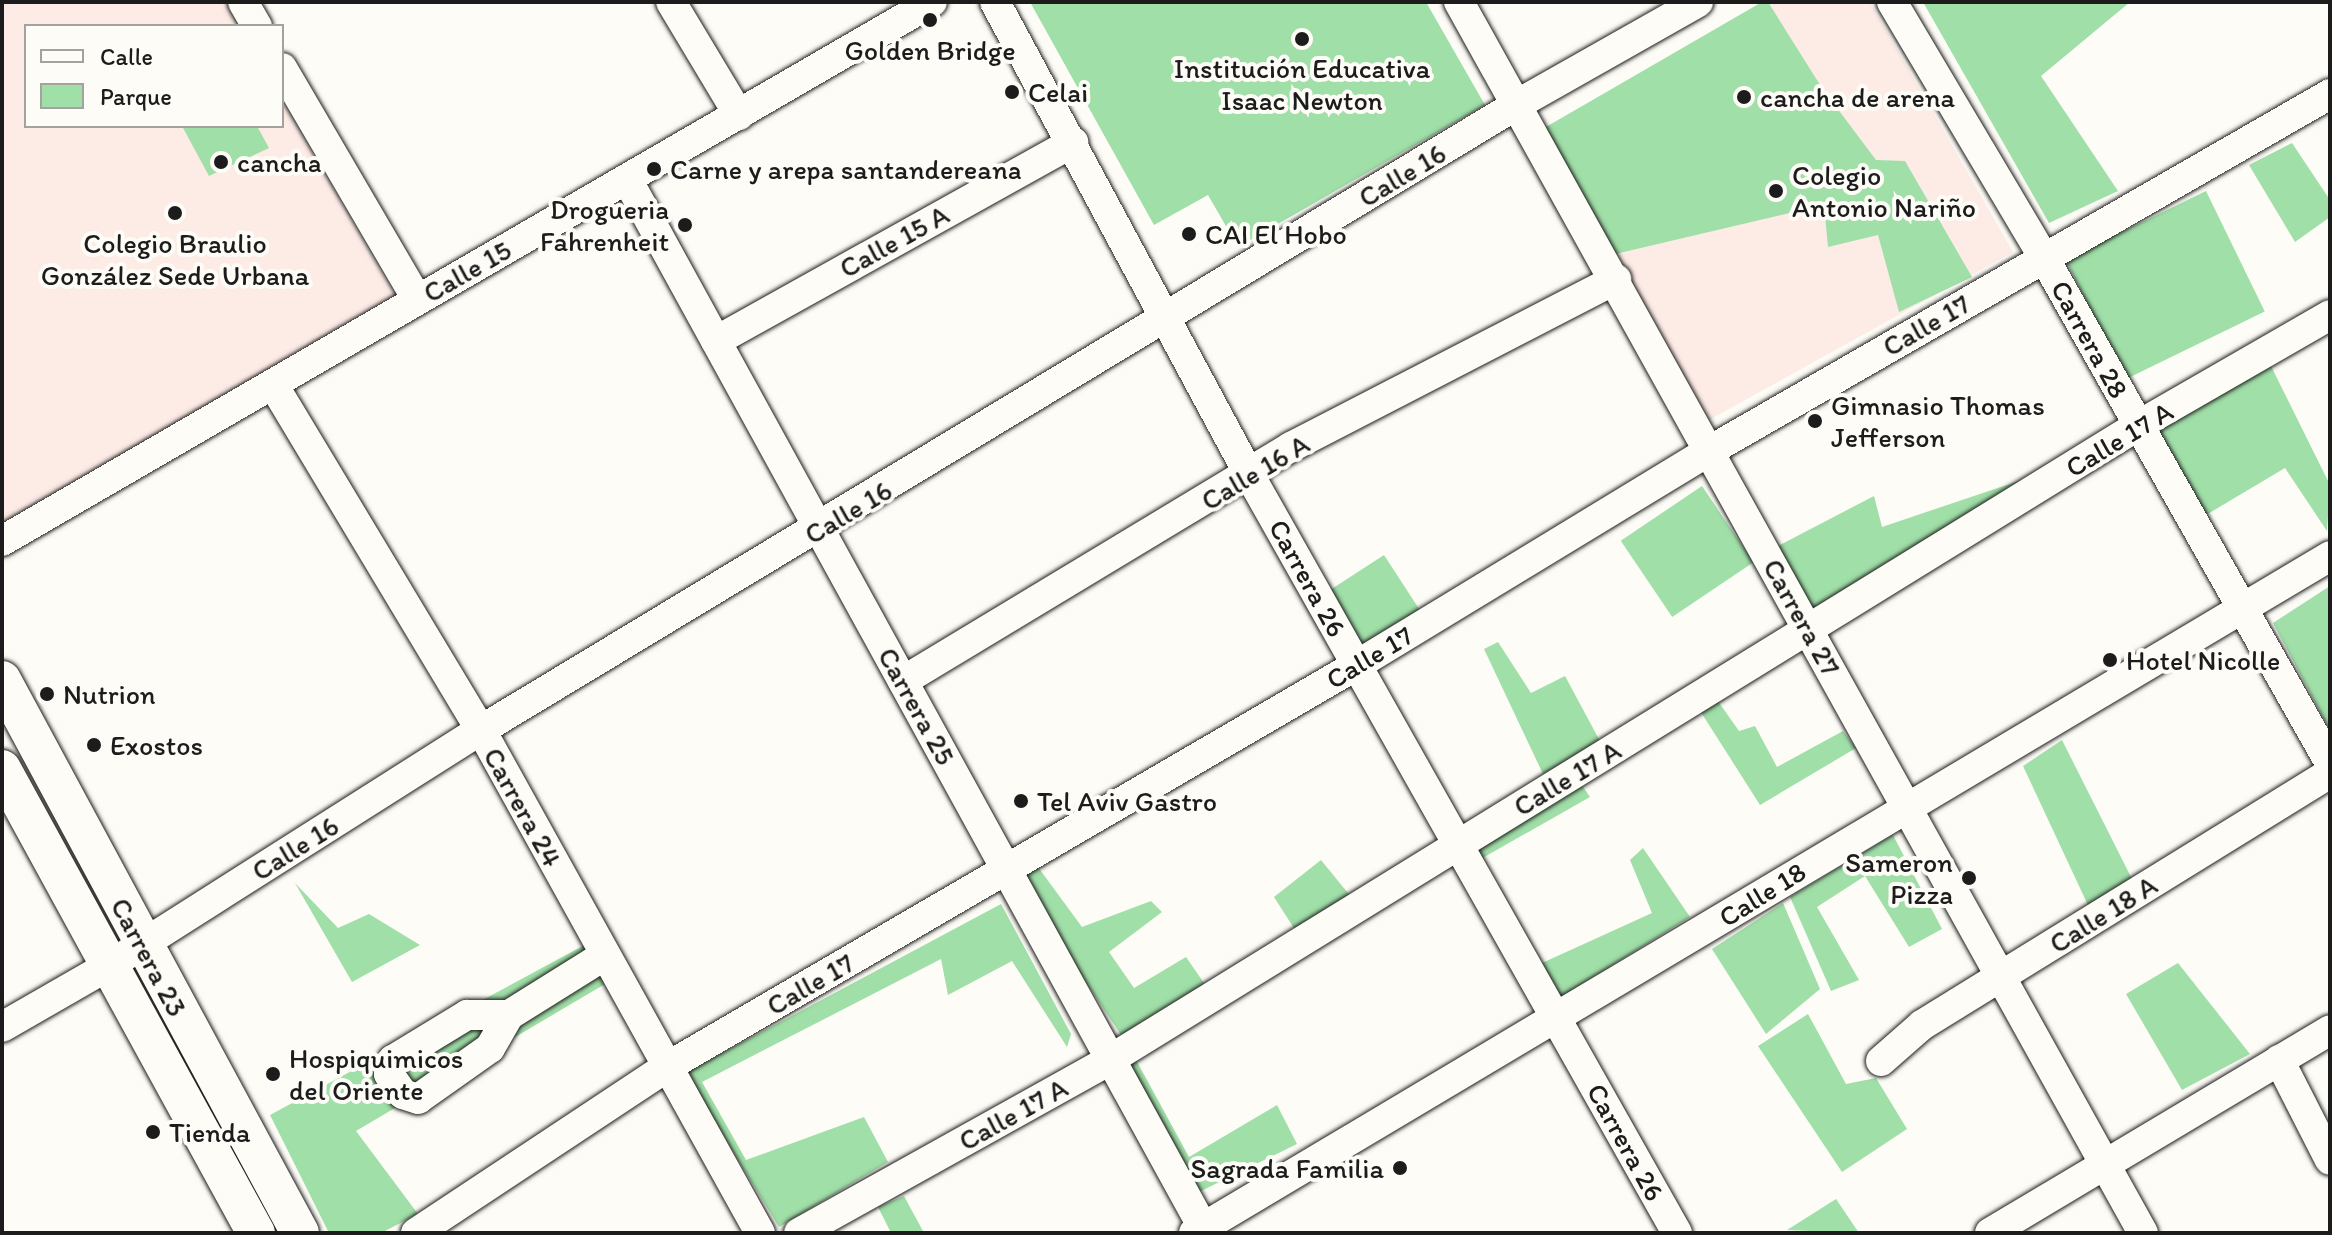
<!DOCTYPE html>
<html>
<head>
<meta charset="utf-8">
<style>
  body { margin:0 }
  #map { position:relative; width:2332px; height:1235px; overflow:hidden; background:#fdfcf7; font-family:Itim,sans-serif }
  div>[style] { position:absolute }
  .built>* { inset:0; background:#fdebe6 }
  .green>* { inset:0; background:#a0dfa8; transform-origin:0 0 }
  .roads { filter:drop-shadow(0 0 2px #1c1c1c) drop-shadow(0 0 2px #1c1c1c) }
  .minor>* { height:30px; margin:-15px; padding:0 15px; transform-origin:15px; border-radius:15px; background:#fdfcf7 }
  .tertiary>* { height:38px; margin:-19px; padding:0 19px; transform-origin:19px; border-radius:19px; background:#fdfcf7 }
  .dots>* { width:22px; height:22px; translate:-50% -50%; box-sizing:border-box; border:4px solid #fdfcf7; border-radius:50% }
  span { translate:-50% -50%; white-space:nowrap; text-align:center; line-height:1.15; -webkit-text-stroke:8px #fdfcf7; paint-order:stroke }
  .poi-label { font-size:28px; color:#1c1c1c }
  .left { translate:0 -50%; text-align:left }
  .right { translate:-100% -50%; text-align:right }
  .street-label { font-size:28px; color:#1c1c1c }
  .frame { position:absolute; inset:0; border:4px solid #1c1c1c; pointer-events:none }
  .legend { position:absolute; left:24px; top:24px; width:260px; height:104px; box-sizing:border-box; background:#fdfcf7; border:2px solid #a3a29f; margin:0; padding:10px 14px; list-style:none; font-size:24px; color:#1c1c1c }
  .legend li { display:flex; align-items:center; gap:16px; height:40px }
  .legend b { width:40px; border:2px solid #a3a29f }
</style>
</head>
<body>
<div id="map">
  <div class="built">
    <i style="clip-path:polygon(2px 2px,225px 2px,239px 26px,26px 26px,26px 126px,282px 126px,282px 100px,397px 299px,2px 525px)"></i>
    <i style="clip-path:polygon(1762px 2px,1870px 2px,2013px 252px,1709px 420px,1611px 255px)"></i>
  </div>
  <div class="green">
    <i style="clip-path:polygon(1030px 2px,1426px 2px,1485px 105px,1238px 247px,1208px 195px,1154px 225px)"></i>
    <i style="clip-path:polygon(1762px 2px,1768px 2px,1822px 88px,1876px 160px,1905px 161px,1972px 277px,1899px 312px,1878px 235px,1828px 247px,1824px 205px,1611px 255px,1539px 131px)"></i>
    <i style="clip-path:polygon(1923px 2px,2130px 2px,2041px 76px,2118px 191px,2049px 223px)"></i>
    <i style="clip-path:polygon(182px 126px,257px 126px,269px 148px,209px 176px)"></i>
    <i style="clip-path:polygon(2292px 143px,2330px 200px,2330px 217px,2295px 242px,2249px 165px)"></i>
    <i style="left:2206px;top:191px;width:134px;height:156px;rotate:64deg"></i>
    <i style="clip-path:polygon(2267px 358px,2330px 485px,2327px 531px,2285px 468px,2206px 515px,2151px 421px)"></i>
    <i style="clip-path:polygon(2036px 475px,1811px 612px,1772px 549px,1874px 496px,1882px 527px)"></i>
    <i style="left:1702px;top:486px;width:92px;height:98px;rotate:56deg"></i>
    <i style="left:1384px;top:555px;width:69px;height:73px;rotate:57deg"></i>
    <i style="clip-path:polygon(2330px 586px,2330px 730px,2273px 623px)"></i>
    <i style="clip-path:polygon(1498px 642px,1531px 693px,1565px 676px,1601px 743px,1543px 774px,1484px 649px)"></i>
    <i style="clip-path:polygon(1715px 697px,1739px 731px,1755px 726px,1777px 767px,1843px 731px,1856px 748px,1760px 805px,1697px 706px)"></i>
    <i style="clip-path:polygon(2062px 740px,2136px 887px,2094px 918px,2023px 766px)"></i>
    <i style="clip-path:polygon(1577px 778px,1590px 797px,1479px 860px,1542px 963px,1652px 913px,1630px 860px,1643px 848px,1690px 917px,1548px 1005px,1457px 854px)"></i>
    <i style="clip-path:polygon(1893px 835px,1942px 929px,1909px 947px,1865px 876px,1817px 907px,1859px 980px,1831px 991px,1790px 897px)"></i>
    <i style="clip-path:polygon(1321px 860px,1352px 898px,1297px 933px,1274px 897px)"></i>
    <i style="clip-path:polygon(1038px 867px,1082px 927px,1151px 901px,1162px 912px,1109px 952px,1134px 988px,1186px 957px,1206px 986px,1123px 1038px,1015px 876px)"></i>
    <i style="clip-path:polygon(295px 883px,338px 928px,369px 914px,420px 945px,352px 982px)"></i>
    <i style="clip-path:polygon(1783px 903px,1820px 989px,1766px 1034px,1712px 949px)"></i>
    <i style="clip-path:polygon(1001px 904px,1071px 1034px,1067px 1047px,1012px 961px,948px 995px,941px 959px,702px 1082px,746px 1160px,864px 1117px,888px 1162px,779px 1227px,685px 1073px)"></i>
    <i style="clip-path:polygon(590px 942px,605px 984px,356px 1131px,418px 1214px,381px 1233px,329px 1233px,270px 1115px)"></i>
    <i style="clip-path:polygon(2178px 963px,2250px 1054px,2182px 1090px,2126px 994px)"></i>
    <i style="clip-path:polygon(1808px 1014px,1846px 1084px,1876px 1078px,1907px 1129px,1842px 1172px,1758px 1046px)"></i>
    <i style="clip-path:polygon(1135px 1058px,1189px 1157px,1277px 1105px,1297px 1144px,1193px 1195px,1119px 1064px)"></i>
    <i style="clip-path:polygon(904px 1196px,924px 1233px,891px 1233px,878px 1207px)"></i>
    <i style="clip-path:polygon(1836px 1199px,1859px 1233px,1787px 1230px)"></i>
  </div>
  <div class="roads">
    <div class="minor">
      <i style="left:243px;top:2px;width:28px;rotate:60deg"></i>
      <i style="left:671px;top:2px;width:132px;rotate:59deg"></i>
      <i style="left:995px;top:2px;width:538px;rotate:61.72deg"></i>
      <i style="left:1250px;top:476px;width:869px;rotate:60.57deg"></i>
      <i style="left:1459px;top:2px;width:1408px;rotate:60.94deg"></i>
      <i style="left:1892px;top:2px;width:295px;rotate:59.3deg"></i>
      <i style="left:2043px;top:256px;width:583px;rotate:60.49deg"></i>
      <i style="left:282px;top:68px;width:268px;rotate:59.7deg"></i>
      <i style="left:627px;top:179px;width:1203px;rotate:61.22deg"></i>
      <i style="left:716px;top:341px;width:409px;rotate:-29.1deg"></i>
      <i style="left:274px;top:386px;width:401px;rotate:59deg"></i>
      <i style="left:481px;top:730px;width:575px;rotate:60.98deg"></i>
      <i style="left:2px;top:541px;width:1075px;rotate:-30.1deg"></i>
      <i style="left:903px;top:681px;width:453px;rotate:-31.1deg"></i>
      <i style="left:1291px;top:447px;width:366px;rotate:-27.3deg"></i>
      <i style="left:509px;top:1015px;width:38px;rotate:120deg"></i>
      <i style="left:490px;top:1048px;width:88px;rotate:144.7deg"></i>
      <i style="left:418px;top:1099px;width:16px;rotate:-162deg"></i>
      <i style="left:403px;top:1094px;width:24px;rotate:-125deg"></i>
      <i style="left:389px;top:1074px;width:15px;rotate:-74deg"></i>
      <i style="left:393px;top:1060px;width:87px;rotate:-31.3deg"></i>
      <i style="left:467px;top:1015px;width:42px"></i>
      <i style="left:509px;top:1015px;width:113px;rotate:-32deg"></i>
      <i style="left:2px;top:1027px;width:125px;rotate:-29.9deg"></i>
      <i style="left:110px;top:965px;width:439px;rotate:-32.4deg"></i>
      <i style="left:481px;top:730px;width:1211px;rotate:-31.12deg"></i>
      <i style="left:1518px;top:104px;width:207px;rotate:-29.5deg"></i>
      <i style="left:2279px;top:1060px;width:112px;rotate:63deg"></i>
      <i style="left:1881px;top:1061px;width:55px;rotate:-41.3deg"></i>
      <i style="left:1922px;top:1025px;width:480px;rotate:-31.7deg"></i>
      <i style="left:416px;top:1233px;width:301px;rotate:-33.5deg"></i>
      <i style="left:667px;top:1067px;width:799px;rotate:-30.23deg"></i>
      <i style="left:1357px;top:665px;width:414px;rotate:-31.3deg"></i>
      <i style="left:1711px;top:450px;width:714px;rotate:-29.9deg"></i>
      <i style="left:799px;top:1233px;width:357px;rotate:-29.1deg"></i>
      <i style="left:1111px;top:1059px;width:1208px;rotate:-31.66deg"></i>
      <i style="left:2139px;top:425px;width:220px;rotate:-29.9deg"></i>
      <i style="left:1194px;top:1233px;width:1322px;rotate:-30.79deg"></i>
      <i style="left:1990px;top:1233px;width:396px;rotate:-30.8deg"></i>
    </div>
    <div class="tertiary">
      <i style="left:2px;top:680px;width:628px;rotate:61.68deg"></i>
      <i style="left:2px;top:769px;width:529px;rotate:61.3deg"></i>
    </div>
  </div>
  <div class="dots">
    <i style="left:930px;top:20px;background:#1c1c1c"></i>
    <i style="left:1302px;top:39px;background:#1c1c1c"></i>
    <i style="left:1012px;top:92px;background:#1c1c1c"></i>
    <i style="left:1744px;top:97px;background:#1c1c1c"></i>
    <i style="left:221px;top:162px;background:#1c1c1c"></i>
    <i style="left:654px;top:169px;background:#1c1c1c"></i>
    <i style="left:1776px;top:191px;background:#1c1c1c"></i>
    <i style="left:175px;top:213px;background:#1c1c1c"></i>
    <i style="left:685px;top:225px;background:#1c1c1c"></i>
    <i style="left:1189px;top:234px;background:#1c1c1c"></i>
    <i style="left:1815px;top:421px;background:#1c1c1c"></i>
    <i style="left:2110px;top:660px;background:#1c1c1c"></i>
    <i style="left:47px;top:694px;background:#1c1c1c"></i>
    <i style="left:94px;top:745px;background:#1c1c1c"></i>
    <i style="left:1021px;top:801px;background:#1c1c1c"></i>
    <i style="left:1969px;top:878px;background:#1c1c1c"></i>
    <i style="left:273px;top:1074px;background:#1c1c1c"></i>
    <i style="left:153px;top:1132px;background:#1c1c1c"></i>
    <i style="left:1400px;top:1168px;background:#1c1c1c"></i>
  </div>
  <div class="poi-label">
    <span style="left:930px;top:50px">Golden Bridge</span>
    <span style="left:1302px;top:84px">Institución Educativa<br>Isaac Newton</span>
    <span class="left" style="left:1028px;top:92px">Celai</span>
    <span class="left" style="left:1760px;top:97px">cancha de arena</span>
    <span class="left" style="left:237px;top:162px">cancha</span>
    <span class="left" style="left:670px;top:169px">Carne y arepa santandereana</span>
    <span class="left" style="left:1792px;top:191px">Colegio<br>Antonio Nariño</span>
    <span class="right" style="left:669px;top:225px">Drogueria<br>Fahrenheit</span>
    <span class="left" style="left:1205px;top:234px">CAI El Hobo</span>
    <span style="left:175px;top:259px">Colegio Braulio<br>González Sede Urbana</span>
    <span class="left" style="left:1831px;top:421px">Gimnasio Thomas<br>Jefferson</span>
    <span class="left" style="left:2126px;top:660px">Hotel Nicolle</span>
    <span class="left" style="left:63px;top:694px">Nutrion</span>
    <span class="left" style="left:110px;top:745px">Exostos</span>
    <span class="left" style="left:1037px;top:801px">Tel Aviv Gastro</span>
    <span class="right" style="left:1953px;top:878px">Sameron<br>Pizza</span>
    <span class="left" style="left:289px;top:1074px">Hospiquimicos<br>del Oriente</span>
    <span class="left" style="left:169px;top:1132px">Tienda</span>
    <span class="right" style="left:1384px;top:1168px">Sagrada Familia</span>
  </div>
  <div class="street-label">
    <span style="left:1402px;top:175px;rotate:-31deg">Calle 16</span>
    <span style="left:894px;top:241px;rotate:-29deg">Calle 15 A</span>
    <span style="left:467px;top:271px;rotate:-30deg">Calle 15</span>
    <span style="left:1926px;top:325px;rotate:-30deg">Calle 17</span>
    <span style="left:2090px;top:339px;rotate:61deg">Carrera 28</span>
    <span style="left:2119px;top:439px;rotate:-31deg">Calle 17 A</span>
    <span style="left:1255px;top:472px;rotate:-31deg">Calle 16 A</span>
    <span style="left:848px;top:512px;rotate:-31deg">Calle 16</span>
    <span style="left:1308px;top:578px;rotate:61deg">Carrera 26</span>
    <span style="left:1802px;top:617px;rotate:61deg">Carrera 27</span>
    <span style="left:1369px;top:657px;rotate:-31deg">Calle 17</span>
    <span style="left:917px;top:706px;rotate:61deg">Carrera 25</span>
    <span style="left:1567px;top:778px;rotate:-31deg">Calle 17 A</span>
    <span style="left:523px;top:807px;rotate:61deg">Carrera 24</span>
    <span style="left:295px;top:848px;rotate:-32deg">Calle 16</span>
    <span style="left:1762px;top:894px;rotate:-32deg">Calle 18</span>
    <span style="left:2103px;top:914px;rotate:-32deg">Calle 18 A</span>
    <span style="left:149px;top:957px;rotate:62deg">Carrera 23</span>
    <span style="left:810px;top:984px;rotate:-30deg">Calle 17</span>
    <span style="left:1013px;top:1114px;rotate:-29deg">Calle 17 A</span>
    <span style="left:1626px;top:1142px;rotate:61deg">Carrera 26</span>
  </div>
  <div class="frame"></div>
  <ul class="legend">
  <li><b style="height:10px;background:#fdfcf7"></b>Calle</li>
  <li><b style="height:22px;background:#a0dfa8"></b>Parque</li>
  </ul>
</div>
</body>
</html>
